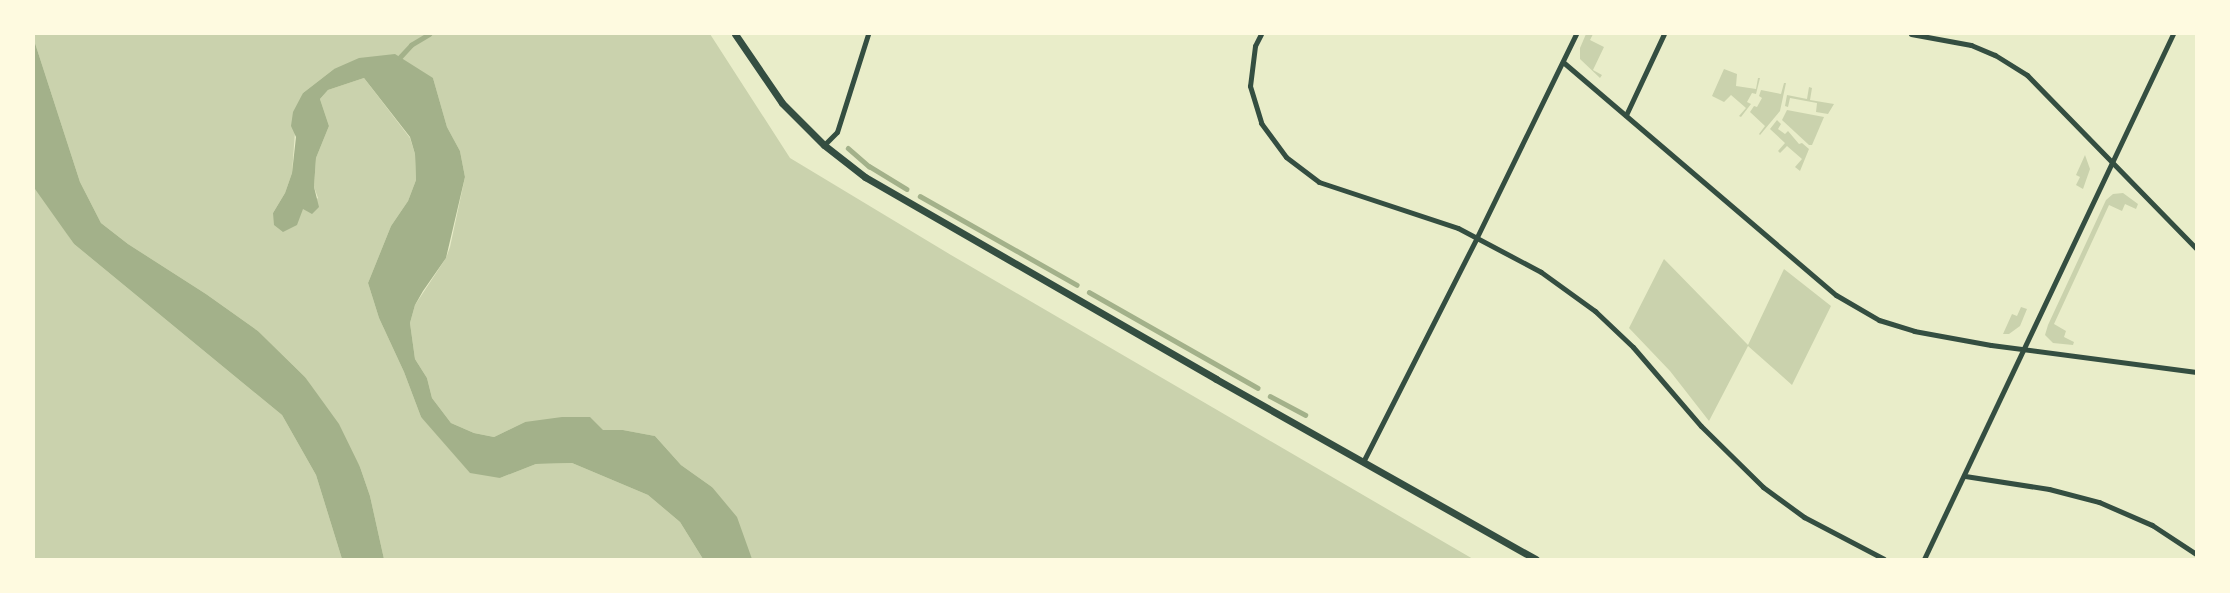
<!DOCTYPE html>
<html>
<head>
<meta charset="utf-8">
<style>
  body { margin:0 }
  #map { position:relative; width:2230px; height:593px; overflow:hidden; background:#e9edc9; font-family:"Fira Sans Condensed",sans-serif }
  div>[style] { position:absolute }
  .green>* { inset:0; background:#cad2ad }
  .water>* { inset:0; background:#a3b18a }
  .stream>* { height:4.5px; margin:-2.25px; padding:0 2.25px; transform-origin:2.25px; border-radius:2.25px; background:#a3b18a }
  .minor>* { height:5px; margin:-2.5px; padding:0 2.5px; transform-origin:2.5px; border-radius:2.5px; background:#344e41 }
  .tertiary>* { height:7px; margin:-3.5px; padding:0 3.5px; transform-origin:3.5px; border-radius:3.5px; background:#344e41 }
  span { translate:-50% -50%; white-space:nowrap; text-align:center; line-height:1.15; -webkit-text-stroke:5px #fefae0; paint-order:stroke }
  .frame { position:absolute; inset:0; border:35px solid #fefae0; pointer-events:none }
</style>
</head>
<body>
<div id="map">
  <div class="green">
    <i style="clip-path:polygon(34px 34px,710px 34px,790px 158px,951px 255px,1473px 559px,752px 559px,712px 487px,681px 465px,655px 436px,623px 430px,602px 430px,525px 422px,494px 437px,474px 433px,451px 423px,432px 398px,427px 378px,415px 359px,410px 323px,415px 305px,446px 258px,450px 247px,465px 177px,460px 151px,447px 127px,433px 78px,334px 69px,303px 93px,295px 132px,292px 173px,285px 193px,273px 213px,303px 209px,318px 198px,314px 187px,316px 158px,329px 126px,320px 99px,328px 90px,364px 78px,410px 138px,415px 154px,416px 180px,408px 201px,391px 226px,368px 283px,379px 318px,404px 372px,421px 417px,500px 478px,536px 464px,572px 463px,648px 495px,680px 522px,703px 559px,384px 559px,370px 496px,360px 467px,305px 377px,258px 331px,206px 294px,128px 244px,101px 223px,80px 182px,34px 40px)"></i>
    <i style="clip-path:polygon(1586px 34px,1593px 34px,1590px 40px,1604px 47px,1593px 70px,1602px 75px,1600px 78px,1580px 59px,1580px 48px)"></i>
    <i style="clip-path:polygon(1724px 69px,1737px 74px,1736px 86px,1756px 89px,1758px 78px,1760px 78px,1756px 94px,1752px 93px,1747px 102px,1751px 104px,1741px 117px,1739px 116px,1746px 108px,1731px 95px,1724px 102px,1712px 96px)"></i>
    <i style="clip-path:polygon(1784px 83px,1786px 83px,1780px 111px,1760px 135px,1759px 134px,1765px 126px,1750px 112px,1754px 106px,1757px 107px,1762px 98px,1759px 96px,1761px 90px,1781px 94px)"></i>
    <i style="clip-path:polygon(1809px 87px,1812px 88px,1810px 100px,1834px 104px,1828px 114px,1816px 112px,1817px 103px,1790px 98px,1788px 107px,1785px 106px,1787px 95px,1807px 99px)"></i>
    <i style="clip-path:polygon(1787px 110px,1824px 117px,1812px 145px,1809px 145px,1782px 120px)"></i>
    <i style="clip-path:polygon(1777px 120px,1781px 124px,1778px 129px,1785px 134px,1788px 131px,1799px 144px,1802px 143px,1809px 149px,1800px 171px,1795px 167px,1802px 159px,1787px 146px,1780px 153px,1778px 151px,1785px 143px,1770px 129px)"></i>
    <i style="clip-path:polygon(2085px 155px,2090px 169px,2083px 189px,2076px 185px,2080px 177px,2076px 175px)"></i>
    <i style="clip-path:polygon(34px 184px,74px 244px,282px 415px,316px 475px,342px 559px,34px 559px)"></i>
    <i style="clip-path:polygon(2123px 193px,2138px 204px,2136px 209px,2125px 204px,2122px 211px,2109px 205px,2054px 324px,2066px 331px,2064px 337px,2074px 342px,2073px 345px,2053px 343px,2045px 335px,2048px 325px,2106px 200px,2113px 194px)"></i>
    <i style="clip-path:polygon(1664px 259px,1748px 345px,1784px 269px,1831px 306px,1792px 385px,1748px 346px,1709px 421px,1670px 371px,1629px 328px)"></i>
    <i style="clip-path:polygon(2021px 307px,2027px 309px,2020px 326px,2009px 334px,2003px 334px,2012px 314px,2017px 316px)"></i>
  </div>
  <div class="water">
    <i style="clip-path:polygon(34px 40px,80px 182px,101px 223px,128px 244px,206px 294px,258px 331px,305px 377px,339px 424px,360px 467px,370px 496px,384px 559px,342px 559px,316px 475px,282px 415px,74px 244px,35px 189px)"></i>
    <i style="clip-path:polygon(395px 54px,433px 78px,447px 127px,460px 151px,465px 177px,446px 258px,423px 291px,415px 305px,410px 323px,415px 359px,427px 378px,432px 398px,451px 423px,474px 433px,494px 437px,525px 422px,562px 417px,590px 417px,603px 430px,623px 430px,655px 436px,681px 465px,712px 487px,737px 517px,752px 559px,703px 559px,680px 522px,648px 495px,572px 463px,536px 464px,500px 478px,470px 473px,421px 417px,404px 372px,379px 318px,368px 283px,391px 226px,408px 201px,416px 180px,415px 154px,410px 137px,364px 78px,328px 90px,320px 99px,329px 126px,316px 158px,314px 187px,319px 207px,312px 214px,303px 209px,297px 225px,283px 232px,274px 225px,273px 213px,285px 193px,292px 173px,296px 137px,291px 126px,293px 112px,303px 93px,334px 69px,359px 58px)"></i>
  </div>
  <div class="stream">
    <i style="left:400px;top:57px;width:16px;rotate:-47deg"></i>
    <i style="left:411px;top:45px;width:21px;rotate:-31deg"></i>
    <i style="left:848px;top:148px;width:28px;rotate:41deg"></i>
    <i style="left:869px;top:166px;width:44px;rotate:31.2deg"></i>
    <i style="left:920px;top:196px;width:180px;rotate:29.5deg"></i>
    <i style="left:1089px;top:292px;width:194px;rotate:29.6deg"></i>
    <i style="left:1270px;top:396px;width:40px;rotate:28deg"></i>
  </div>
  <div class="minor">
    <i style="left:1261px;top:34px;width:13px;rotate:117deg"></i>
    <i style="left:1255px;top:46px;width:40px;rotate:97.1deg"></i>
    <i style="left:1250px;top:86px;width:39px;rotate:73deg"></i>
    <i style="left:1261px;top:123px;width:42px;rotate:53.7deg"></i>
    <i style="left:1286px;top:157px;width:41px;rotate:37.1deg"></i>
    <i style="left:1319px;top:182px;width:146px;rotate:18.3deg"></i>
    <i style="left:1458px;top:228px;width:94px;rotate:27.9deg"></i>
    <i style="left:1541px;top:272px;width:67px;rotate:35.8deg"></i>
    <i style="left:1595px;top:311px;width:52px;rotate:43.5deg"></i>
    <i style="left:1633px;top:347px;width:104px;rotate:49.3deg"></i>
    <i style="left:1701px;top:426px;width:87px;rotate:44.5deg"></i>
    <i style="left:1763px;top:487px;width:51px;rotate:36.2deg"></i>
    <i style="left:1804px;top:517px;width:90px;rotate:27.7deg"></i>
    <i style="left:1911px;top:34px;width:61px;rotate:10.4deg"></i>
    <i style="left:1971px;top:45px;width:26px;rotate:23deg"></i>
    <i style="left:1995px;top:55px;width:38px;rotate:32deg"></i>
    <i style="left:2027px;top:75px;width:242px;rotate:45.7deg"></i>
    <i style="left:1563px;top:62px;width:359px;rotate:40.5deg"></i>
    <i style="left:1836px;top:295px;width:50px;rotate:30.2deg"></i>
    <i style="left:1879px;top:320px;width:37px;rotate:17deg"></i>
    <i style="left:1914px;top:331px;width:78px;rotate:10.3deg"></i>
    <i style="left:1991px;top:345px;width:207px;rotate:7.5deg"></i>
    <i style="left:1626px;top:115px;width:89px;rotate:-64.9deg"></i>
    <i style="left:824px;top:145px;width:18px;rotate:-45deg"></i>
    <i style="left:837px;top:132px;width:103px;rotate:-72.4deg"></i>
    <i style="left:1363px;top:462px;width:252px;rotate:-63.1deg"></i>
    <i style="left:1477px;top:237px;width:226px;rotate:-64deg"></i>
    <i style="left:1965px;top:476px;width:85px;rotate:8.8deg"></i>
    <i style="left:2049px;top:489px;width:52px;rotate:14.6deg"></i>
    <i style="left:2099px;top:502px;width:58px;rotate:23.5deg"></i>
    <i style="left:2152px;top:525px;width:53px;rotate:33.4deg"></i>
    <i style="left:1924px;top:559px;width:581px;rotate:-64.63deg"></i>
  </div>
  <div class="tertiary">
    <i style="left:735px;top:34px;width:83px;rotate:55.7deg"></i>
    <i style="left:782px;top:103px;width:59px;rotate:45deg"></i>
    <i style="left:824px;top:145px;width:52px;rotate:38deg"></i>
    <i style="left:865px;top:177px;width:405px;rotate:29.9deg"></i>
    <i style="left:1216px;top:379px;width:367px;rotate:29.4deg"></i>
  </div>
  <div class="frame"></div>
</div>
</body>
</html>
